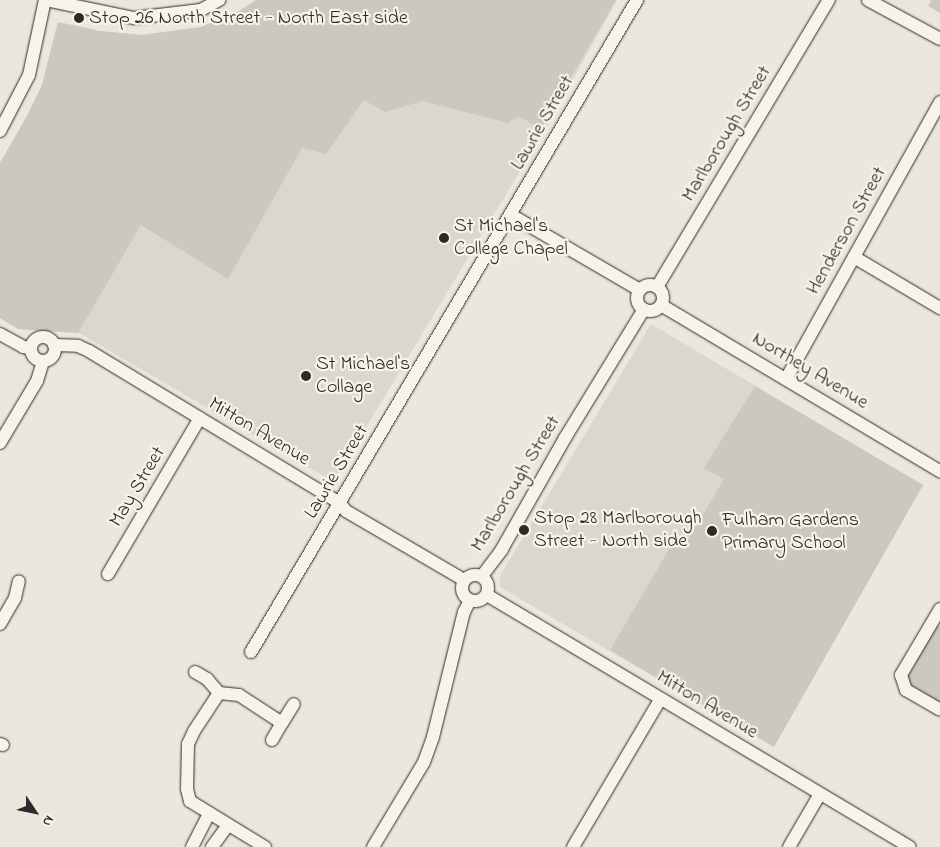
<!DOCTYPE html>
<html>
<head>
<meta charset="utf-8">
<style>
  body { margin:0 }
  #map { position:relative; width:940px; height:847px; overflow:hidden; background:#ebe7dd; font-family:"Indie Flower",sans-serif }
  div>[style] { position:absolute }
  .built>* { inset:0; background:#dbd7ce }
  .green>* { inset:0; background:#cbc8bf }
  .roads { filter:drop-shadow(0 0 1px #2b2b2b) drop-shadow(0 0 1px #2b2b2b) }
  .minor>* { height:12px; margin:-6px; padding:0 6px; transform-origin:6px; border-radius:6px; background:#f7f3e8 }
  .minor>.ring { margin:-6px; padding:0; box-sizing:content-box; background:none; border:12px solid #f7f3e8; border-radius:50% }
  .dots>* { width:14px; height:14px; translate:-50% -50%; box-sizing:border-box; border:2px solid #f7f3e8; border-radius:50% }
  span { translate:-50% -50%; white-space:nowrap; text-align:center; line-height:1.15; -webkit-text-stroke:4.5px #f7f3e8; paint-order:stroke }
  .poi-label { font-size:20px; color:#2b2b2b }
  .left { translate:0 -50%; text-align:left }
  .street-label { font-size:20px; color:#2b2b2b }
  .north { position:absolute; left:10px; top:787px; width:50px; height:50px; -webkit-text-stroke:4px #f7f3e8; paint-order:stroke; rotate:124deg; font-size:14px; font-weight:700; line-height:20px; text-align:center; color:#2b2b2b }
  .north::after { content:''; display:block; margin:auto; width:18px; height:22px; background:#2b2b2b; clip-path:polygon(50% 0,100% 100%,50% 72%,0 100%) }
</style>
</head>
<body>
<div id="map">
  <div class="built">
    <i style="clip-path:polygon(256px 0,617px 0,547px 126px,338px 474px,327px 478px,79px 333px,18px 329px,0 318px,0 163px,27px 116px,42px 85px,58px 22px,100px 31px,142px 35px,201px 27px,239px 11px)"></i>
    <i style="clip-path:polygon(651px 324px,923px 485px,774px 747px,500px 587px,500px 576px)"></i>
  </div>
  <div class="green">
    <i style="clip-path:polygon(256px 0,616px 0,541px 129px,522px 118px,517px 117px,508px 123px,423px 101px,385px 112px,364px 100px,326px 154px,302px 148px,228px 279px,141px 225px,78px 333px,18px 329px,0 318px,0 163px,27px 116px,42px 85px,58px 22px,100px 31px,142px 35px,201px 27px,239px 11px)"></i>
    <i style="clip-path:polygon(931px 0,940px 0,940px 13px,928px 6px)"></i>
    <i style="clip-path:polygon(755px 386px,923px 485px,774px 747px,610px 650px,674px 541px,685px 545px,724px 479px,704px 468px)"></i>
    <i style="clip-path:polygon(935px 624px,940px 627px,940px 707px,909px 688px,905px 676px)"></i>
  </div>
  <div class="roads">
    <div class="minor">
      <i style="left:46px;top:0;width:90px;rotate:11.6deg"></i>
      <i style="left:134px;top:18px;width:67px;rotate:-6.8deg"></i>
      <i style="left:201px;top:10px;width:21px;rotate:-29deg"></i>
      <i style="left:868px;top:0;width:82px;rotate:28.4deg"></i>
      <i style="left:0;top:131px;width:63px;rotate:-62.6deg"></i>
      <i style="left:29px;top:75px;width:77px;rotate:-78deg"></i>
      <i style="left:511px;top:215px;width:149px;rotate:30.2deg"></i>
      <i style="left:854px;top:257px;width:100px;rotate:30.7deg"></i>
      <i class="ring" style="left:637px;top:285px;width:14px;height:14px"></i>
      <i style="left:657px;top:287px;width:335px;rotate:-59.1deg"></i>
      <i style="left:661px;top:305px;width:325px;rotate:30.8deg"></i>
      <i style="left:0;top:334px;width:26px;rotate:29deg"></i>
      <i style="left:23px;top:347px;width:8px;rotate:7deg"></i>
      <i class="ring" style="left:31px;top:337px;width:12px;height:12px"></i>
      <i style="left:54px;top:345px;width:24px;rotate:2deg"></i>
      <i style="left:78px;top:346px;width:12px;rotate:24deg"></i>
      <i style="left:89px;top:351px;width:293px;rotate:31.2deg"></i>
      <i style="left:340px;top:503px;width:10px;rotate:53deg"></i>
      <i style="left:346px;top:511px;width:137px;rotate:30.3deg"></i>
      <i style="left:786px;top:379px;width:317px;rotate:-60.9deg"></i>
      <i style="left:0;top:443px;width:72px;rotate:-59.2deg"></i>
      <i style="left:37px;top:381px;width:21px;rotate:-73deg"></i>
      <i style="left:108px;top:574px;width:181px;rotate:-59.5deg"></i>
      <i class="ring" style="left:462px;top:575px;width:14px;height:14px"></i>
      <i style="left:482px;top:576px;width:34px;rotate:-53deg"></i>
      <i style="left:502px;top:549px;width:128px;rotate:-60.4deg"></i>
      <i style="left:565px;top:438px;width:151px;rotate:-58.5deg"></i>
      <i style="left:487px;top:595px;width:492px;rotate:30.8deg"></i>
      <i style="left:940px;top:609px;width:77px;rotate:120.6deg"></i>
      <i style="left:901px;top:675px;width:16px;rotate:72deg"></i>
      <i style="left:906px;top:690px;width:39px;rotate:30deg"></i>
      <i style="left:0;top:624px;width:30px;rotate:-60deg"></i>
      <i style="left:15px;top:598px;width:17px;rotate:-77deg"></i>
      <i style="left:251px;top:652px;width:758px;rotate:-59.37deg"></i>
      <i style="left:195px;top:672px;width:14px;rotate:30deg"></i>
      <i style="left:207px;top:679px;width:18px;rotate:49deg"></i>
      <i style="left:272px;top:740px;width:20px;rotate:-60deg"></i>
      <i style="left:0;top:744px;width:3px;rotate:18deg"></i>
      <i style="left:192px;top:847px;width:38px;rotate:-63deg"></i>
      <i style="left:212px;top:847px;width:27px;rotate:-54deg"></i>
      <i style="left:265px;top:847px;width:88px;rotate:-148.5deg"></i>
      <i style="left:190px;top:801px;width:12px;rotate:-104deg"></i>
      <i style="left:187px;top:789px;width:45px;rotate:-88.7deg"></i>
      <i style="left:188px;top:744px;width:14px;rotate:-65deg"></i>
      <i style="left:194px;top:731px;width:45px;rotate:-56.7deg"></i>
      <i style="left:219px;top:693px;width:20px;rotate:6deg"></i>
      <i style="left:239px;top:695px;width:51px;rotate:33.1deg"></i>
      <i style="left:282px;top:723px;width:22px;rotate:-58deg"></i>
      <i style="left:373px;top:847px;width:99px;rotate:-59deg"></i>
      <i style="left:424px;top:762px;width:27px;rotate:-70deg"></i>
      <i style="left:433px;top:737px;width:129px;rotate:-76.1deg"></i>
      <i style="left:464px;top:612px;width:13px;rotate:-63deg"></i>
      <i style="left:573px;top:847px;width:171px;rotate:-59.4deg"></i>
      <i style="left:789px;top:847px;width:61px;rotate:-59.7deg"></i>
    </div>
  </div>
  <div class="dots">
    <i style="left:79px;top:18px;background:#2b2b2b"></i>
    <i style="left:444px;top:238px;background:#2b2b2b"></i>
    <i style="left:306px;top:376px;background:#2b2b2b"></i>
    <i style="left:524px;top:530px;background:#2b2b2b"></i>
    <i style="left:712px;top:531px;background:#2b2b2b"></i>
  </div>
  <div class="poi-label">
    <span class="left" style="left:89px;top:18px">Stop 26 North Street - North East side</span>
    <span class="left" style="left:454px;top:238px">St Michael's<br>College Chapel</span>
    <span class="left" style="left:316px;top:376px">St Michael's<br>Collage</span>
    <span class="left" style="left:534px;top:530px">Stop 28 Marlborough<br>Street - North side</span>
    <span class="left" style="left:722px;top:532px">Fulham Gardens<br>Primary School</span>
  </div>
  <div class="street-label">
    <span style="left:543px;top:123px;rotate:-60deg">Lawrie Street</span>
    <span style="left:727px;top:134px;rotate:-59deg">Marlborough Street</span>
    <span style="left:847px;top:231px;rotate:-61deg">Henderson Street</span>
    <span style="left:810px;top:371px;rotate:31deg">Northey Avenue</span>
    <span style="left:259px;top:432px;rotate:31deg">Mitton Avenue</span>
    <span style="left:337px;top:472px;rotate:-59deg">Lawrie Street</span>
    <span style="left:516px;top:484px;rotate:-59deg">Marlborough Street</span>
    <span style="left:138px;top:487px;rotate:-59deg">May Street</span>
    <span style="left:707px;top:705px;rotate:31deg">Mitton Avenue</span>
  </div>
  <div class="north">N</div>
</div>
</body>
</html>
